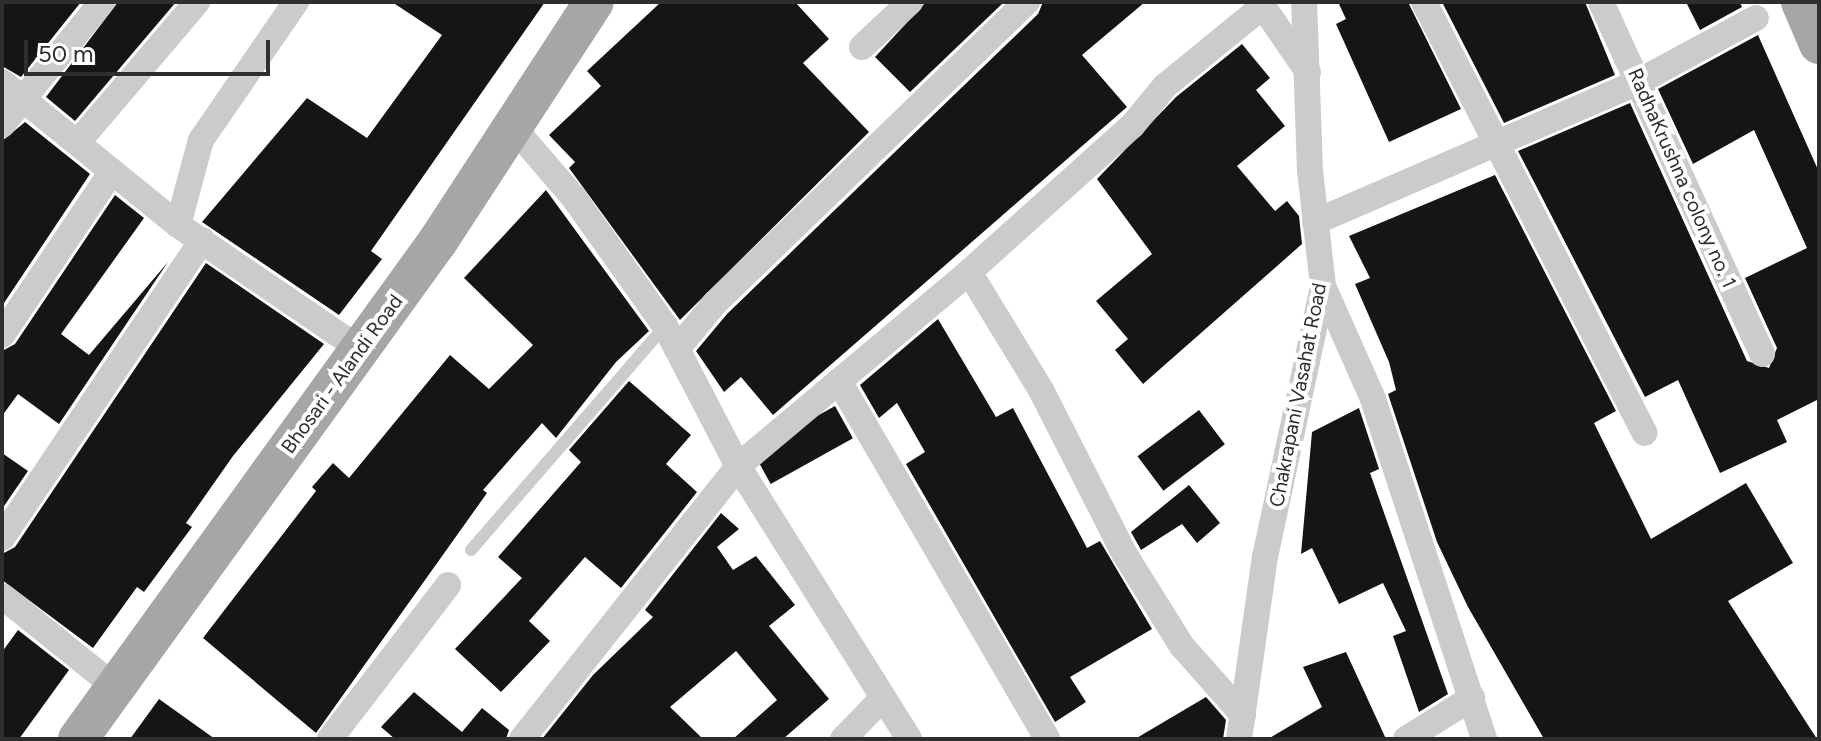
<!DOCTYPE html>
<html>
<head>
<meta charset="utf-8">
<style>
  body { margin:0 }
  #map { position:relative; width:1821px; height:741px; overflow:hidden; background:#fff; font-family:Figtree,sans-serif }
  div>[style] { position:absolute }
  .building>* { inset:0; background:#151515; transform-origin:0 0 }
  .service>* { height:12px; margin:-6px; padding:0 6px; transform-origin:6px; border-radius:6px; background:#cbcbcb }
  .minor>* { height:26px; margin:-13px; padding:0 13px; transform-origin:13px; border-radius:13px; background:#cbcbcb }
  .primary>* { height:40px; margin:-20px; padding:0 20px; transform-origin:20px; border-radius:20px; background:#a6a6a6 }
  span { translate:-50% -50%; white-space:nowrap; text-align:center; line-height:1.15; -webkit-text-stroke:8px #fff; paint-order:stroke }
  .street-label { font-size:20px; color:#2e2e2e }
  .frame { position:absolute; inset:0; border:4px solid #2e2e2e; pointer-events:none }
  .scale { position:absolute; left:24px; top:40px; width:246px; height:36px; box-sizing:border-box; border:4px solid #2e2e2e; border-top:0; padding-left:10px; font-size:24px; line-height:28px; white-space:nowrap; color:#2e2e2e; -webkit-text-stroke:6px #fff; paint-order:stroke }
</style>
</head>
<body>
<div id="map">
  <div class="building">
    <i style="clip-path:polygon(2px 2px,81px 2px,21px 77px,2px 66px)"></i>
    <i style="clip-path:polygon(118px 2px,176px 2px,75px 121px,46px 97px)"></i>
    <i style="clip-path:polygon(392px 2px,545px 2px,371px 251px,382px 259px,339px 315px,202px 222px,307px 98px,367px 138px,442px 35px)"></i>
    <i style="clip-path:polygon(661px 2px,795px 2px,829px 39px,803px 63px,869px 132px,680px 320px,569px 168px,575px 162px,549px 135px,601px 86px,587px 71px)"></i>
    <i style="clip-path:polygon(926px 2px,1004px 2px,910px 92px,875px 57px)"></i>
    <i style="clip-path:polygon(1043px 2px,1145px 2px,1082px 55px,1127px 107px,773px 415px,741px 377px,724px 392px,696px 351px,727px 314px,1038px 14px)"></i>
    <i style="clip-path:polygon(1338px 2px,1408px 2px,1461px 109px,1389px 142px,1336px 24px,1346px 19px)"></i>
    <i style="clip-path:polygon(1442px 2px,1585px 2px,1615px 75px,1504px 123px)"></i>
    <i style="clip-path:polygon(1686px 2px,1740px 2px,1742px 7px,1700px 30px)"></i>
    <i style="clip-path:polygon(1758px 35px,1819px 172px,1819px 399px,1777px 420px,1787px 442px,1720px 473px,1678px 380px,1645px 397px,1518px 151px,1630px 103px,1747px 361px,1769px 368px,1777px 348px,1745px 278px,1807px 248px,1754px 130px,1693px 164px,1658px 89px)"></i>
    <i style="clip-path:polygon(1242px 44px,1270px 78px,1256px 90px,1285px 126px,1237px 166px,1275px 211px,1287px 201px,1299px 216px,1302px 244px,1143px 384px,1115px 350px,1128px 339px,1096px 301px,1152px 254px,1097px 179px,1176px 97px)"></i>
    <i style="clip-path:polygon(25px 122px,90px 174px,2px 306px,2px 141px)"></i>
    <i style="clip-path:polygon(1495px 175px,1616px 411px,1594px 423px,1651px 539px,1746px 483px,1793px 563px,1728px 601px,1817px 739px,1544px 739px,1468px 607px,1437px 542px,1388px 394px,1396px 390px,1389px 362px,1355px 284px,1370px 278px,1349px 236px)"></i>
    <i style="clip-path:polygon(546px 190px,649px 331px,616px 362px,556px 438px,542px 423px,483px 490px,487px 493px,316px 733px,203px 638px,316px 491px,312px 487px,333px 463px,349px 478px,450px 355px,489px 389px,533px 345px,464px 278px)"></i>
    <i style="clip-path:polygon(115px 195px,144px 218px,61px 334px,89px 355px,168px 262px,59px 424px,18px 394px,2px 416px,2px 351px,15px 344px)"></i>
    <i style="clip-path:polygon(206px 263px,324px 344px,233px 456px,186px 523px,192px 527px,144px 592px,137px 587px,93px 648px,2px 580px,2px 554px,15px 547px)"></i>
    <i style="clip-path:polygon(938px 319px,996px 417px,1013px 408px,1087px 548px,1100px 541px,1152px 629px,1070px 677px,1086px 702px,1055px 722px,906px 464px,925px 452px,897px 403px,879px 418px,860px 385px)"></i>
    <i style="clip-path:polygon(629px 381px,691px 435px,666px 464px,697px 492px,621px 588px,585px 557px,529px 621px,550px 641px,501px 692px,455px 649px,522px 578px,498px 557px,581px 462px,569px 450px)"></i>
    <i style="left:835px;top:406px;width:37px;height:94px;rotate:61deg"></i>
    <i style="clip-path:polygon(1359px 408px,1379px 469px,1370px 473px,1448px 694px,1419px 712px,1393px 636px,1406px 631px,1383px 583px,1339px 604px,1312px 548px,1301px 554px,1312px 432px)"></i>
    <i style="left:1199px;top:410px;width:43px;height:77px;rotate:53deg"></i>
    <i style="clip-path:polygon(2px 453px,28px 471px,2px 509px)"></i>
    <i style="clip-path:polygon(1189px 485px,1220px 523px,1197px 543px,1182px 524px,1141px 550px,1131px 532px)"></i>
    <i style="clip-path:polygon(721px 513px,739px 529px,717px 547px,733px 570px,756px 556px,795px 605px,769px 626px,829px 699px,783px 739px,733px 739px,777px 700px,736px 651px,670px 707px,703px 739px,542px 739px,593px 675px,653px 617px,645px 610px)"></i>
    <i style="clip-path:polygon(18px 630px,69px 670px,19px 739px,2px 739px,2px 652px)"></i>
    <i style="clip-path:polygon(1346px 652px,1386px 739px,1268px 739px,1322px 707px,1303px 667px)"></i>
    <i style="clip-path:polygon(414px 692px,462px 732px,482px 708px,509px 730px,506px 739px,395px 739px,381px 727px)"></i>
    <i style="clip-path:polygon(1206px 697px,1226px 720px,1223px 739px,1135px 739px)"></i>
    <i style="clip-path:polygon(159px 699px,215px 739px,130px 739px)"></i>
  </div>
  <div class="service">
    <i style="left:471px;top:550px;width:296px;rotate:-49.1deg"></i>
  </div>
  <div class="minor">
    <i style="left:1260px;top:2px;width:85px;rotate:55.6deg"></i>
    <i style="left:1424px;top:2px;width:484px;rotate:62.9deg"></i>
    <i style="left:1601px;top:2px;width:387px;rotate:65.4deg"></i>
    <i style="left:862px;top:47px;width:66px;rotate:-43.2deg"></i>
    <i style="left:2px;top:82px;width:227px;rotate:39.1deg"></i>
    <i style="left:178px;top:225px;width:220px;rotate:34.3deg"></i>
    <i style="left:2px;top:125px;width:159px;rotate:-50.9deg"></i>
    <i style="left:513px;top:127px;width:94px;rotate:49.3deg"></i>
    <i style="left:574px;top:198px;width:157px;rotate:54.6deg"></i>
    <i style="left:665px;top:326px;width:158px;rotate:62.5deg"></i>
    <i style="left:738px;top:466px;width:322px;rotate:57.9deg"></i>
    <i style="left:78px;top:142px;width:184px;rotate:-49.6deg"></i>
    <i style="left:1315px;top:222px;width:352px;rotate:-23.4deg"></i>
    <i style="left:1638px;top:82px;width:134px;rotate:-28.5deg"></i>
    <i style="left:178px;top:225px;width:88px;rotate:-74.9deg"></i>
    <i style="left:201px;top:140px;width:168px;rotate:-55.5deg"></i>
    <i style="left:969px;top:272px;width:138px;rotate:58.6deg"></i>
    <i style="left:1041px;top:390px;width:183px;rotate:63deg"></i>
    <i style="left:1124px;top:553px;width:110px;rotate:58.1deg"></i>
    <i style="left:1182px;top:646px;width:92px;rotate:48.5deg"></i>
    <i style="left:1323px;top:286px;width:124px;rotate:66.1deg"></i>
    <i style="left:1373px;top:399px;width:358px;rotate:71.9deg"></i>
    <i style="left:2px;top:335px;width:197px;rotate:-56.1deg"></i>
    <i style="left:677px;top:349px;width:60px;rotate:-50.4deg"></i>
    <i style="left:715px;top:303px;width:434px;rotate:-44deg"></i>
    <i style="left:839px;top:381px;width:414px;rotate:59.8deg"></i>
    <i style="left:2px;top:538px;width:359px;rotate:-56.1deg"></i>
    <i style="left:2px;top:596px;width:145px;rotate:38.8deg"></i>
    <i style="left:330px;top:739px;width:194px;rotate:-52.5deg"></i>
    <i style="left:522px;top:739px;width:348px;rotate:-51.6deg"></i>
    <i style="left:738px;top:466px;width:302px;rotate:-40deg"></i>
    <i style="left:969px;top:272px;width:219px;rotate:-41.9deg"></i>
    <i style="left:1132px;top:126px;width:52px;rotate:-50.5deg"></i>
    <i style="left:1165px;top:86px;width:127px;rotate:-39.2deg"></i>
    <i style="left:843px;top:739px;width:56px;rotate:-45.7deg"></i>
    <i style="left:1239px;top:739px;width:184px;rotate:-81.9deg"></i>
    <i style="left:1265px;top:557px;width:277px;rotate:-77.9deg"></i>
    <i style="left:1323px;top:286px;width:116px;rotate:-96.4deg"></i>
    <i style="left:1310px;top:171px;width:169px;rotate:-92deg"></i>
    <i style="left:1406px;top:739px;width:78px;rotate:-31.8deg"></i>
  </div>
  <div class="primary">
    <i style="left:1801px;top:2px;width:46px;rotate:66.8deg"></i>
    <i style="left:78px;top:739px;width:614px;rotate:-54.14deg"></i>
    <i style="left:438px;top:241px;width:285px;rotate:-56.9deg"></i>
  </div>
  <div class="street-label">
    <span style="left:1682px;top:178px;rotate:66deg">RadhaKrushna colony no. 1</span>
    <span style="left:342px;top:374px;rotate:-54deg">Bhosari - Alandi Road</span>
    <span style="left:1298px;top:395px;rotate:-79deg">Chakrapani Vasahat Road</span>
  </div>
  <div class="frame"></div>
  <div class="scale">50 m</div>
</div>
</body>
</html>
